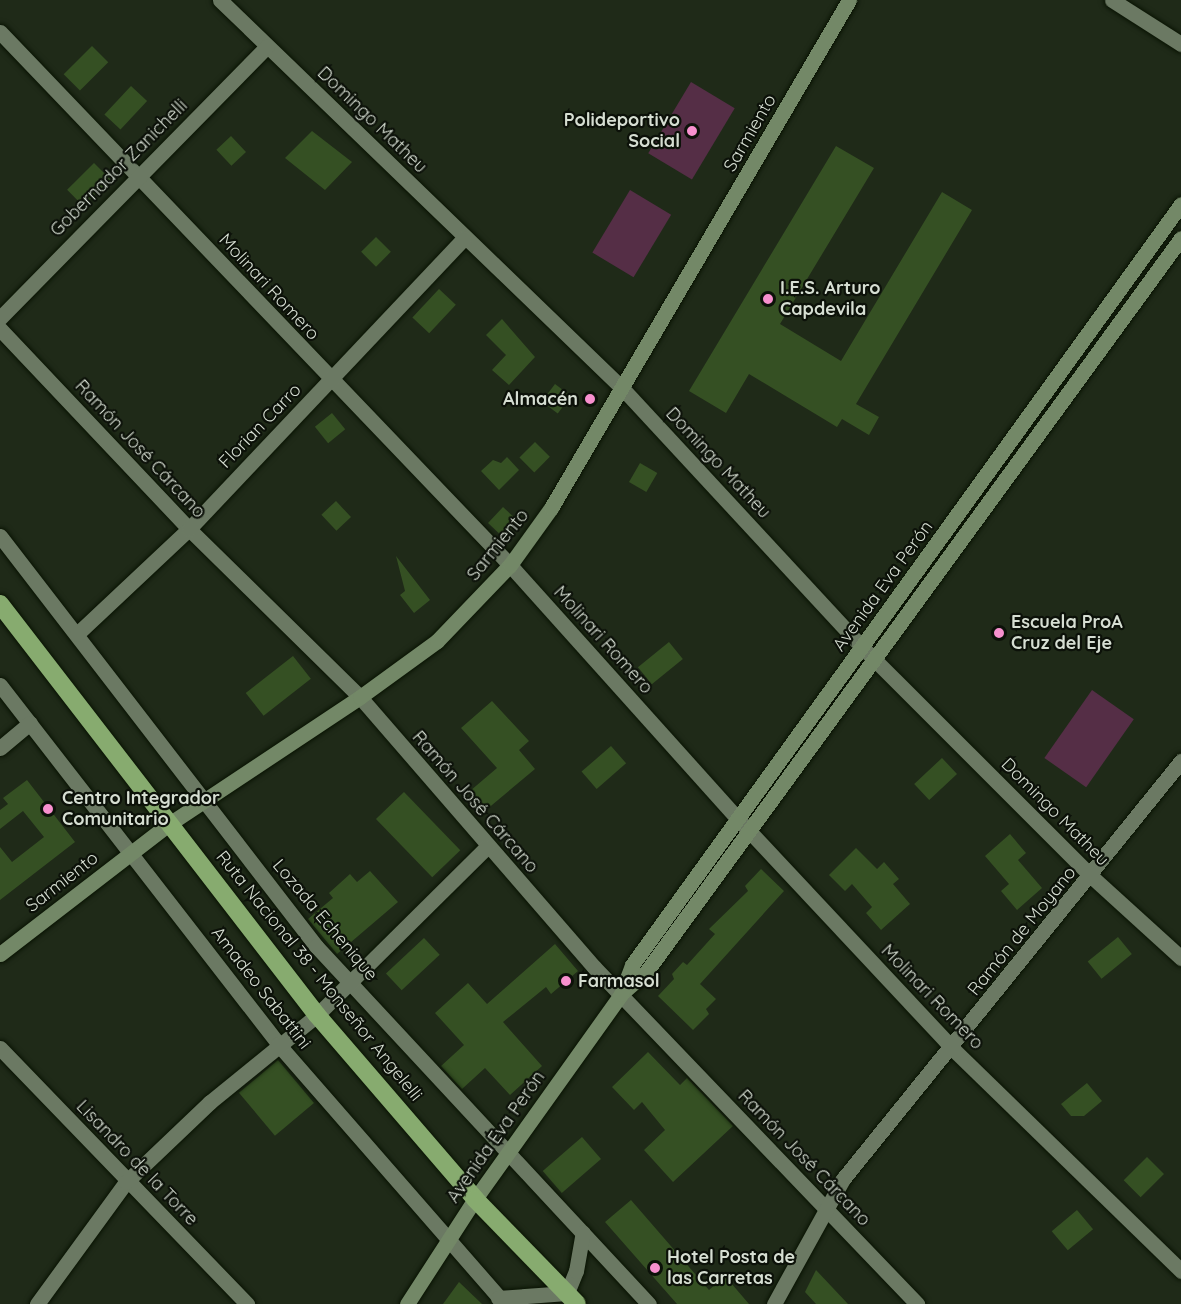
<!DOCTYPE html>
<html>
<head>
<meta charset="utf-8">
<style>
  body { margin:0 }
  #map { position:relative; width:1181px; height:1304px; overflow:hidden; background:#1f2a18; font-family:Quicksand,sans-serif }
  div>[style] { position:absolute }
  .green>* { inset:0; background:#552e46; transform-origin:0 0 }
  .building>* { inset:0; background:#355023; transform-origin:0 0 }
  .roads { filter:drop-shadow(0 0 2px #091303) drop-shadow(0 0 2px #091303) }
  .street>* { height:15px; margin:-7.5px; padding:0 7.5px; transform-origin:7.5px; border-radius:7.5px; background:#6b7963 }
  .secondary>* { height:15px; margin:-7.5px; padding:0 7.5px; transform-origin:7.5px; border-radius:7.5px; background:#738867 }
  .highway>* { height:18px; margin:-9px; padding:0 9px; transform-origin:9px; border-radius:9px; background:#87ab6f }
  .dots>* { width:16px; height:16px; translate:-50% -50%; box-sizing:border-box; border:3px solid #0c1109; border-radius:50% }
  span { translate:-50% -50%; white-space:nowrap; text-align:center; line-height:1.15; -webkit-text-stroke:4.5px #0c1109; paint-order:stroke }
  .street-label { font-size:18px; color:#d6ded2 }
  .poi-label { font-size:18px; color:#d6ded2; font-weight:700 }
  .right { translate:-100% -50%; text-align:right }
  .left { translate:0 -50%; text-align:left }
</style>
</head>
<body>
<div id="map">
  <div class="green">
    <i style="left:691px;top:82px;width:51px;height:83px;rotate:31deg"></i>
    <i style="left:630px;top:190px;width:48px;height:73px;rotate:31deg"></i>
    <i style="left:1092px;top:690px;width:51px;height:83px;rotate:35deg"></i>
  </div>
  <div class="building">
    <i style="left:92px;top:46px;width:23px;height:40px;rotate:45deg"></i>
    <i style="left:131px;top:86px;width:22px;height:39px;rotate:43deg"></i>
    <i style="clip-path:polygon(312px 131px,352px 162px,325px 190px,285px 158px)"></i>
    <i style="left:231px;top:136px;width:22px;height:20px;rotate:47deg"></i>
    <i style="clip-path:polygon(836px 146px,874px 168px,780px 324px,841px 361px,942px 192px,972px 210px,856px 404px,879px 417px,869px 435px,842px 419px,837px 427px,749px 374px,726px 413px,689px 391px)"></i>
    <i style="left:94px;top:163px;width:23px;height:38px;rotate:45deg"></i>
    <i style="left:376px;top:237px;width:21px;height:21px;rotate:45deg"></i>
    <i style="left:439px;top:289px;width:23px;height:39px;rotate:43deg"></i>
    <i style="clip-path:polygon(502px 319px,535px 357px,509px 385px,492px 370px,506px 355px,486px 335px)"></i>
    <i style="left:555px;top:384px;width:20px;height:22px;rotate:37deg"></i>
    <i style="left:332px;top:413px;width:21px;height:22px;rotate:51deg"></i>
    <i style="left:535px;top:442px;width:21px;height:22px;rotate:45deg"></i>
    <i style="clip-path:polygon(507px 457px,519px 470px,499px 490px,481px 471px,493px 460px,501px 463px)"></i>
    <i style="left:640px;top:463px;width:20px;height:22px;rotate:30deg"></i>
    <i style="left:336px;top:501px;width:22px;height:20px;rotate:47deg"></i>
    <i style="left:503px;top:507px;width:21px;height:22px;rotate:43deg"></i>
    <i style="clip-path:polygon(396px 556px,430px 600px,414px 613px,400px 595px,405px 591px)"></i>
    <i style="left:669px;top:642px;width:22px;height:40px;rotate:51deg"></i>
    <i style="left:293px;top:656px;width:29px;height:60px;rotate:52deg"></i>
    <i style="clip-path:polygon(492px 701px,529px 741px,519px 750px,535px 769px,486px 810px,470px 791px,497px 768px,461px 728px)"></i>
    <i style="left:611px;top:746px;width:23px;height:39px;rotate:49deg"></i>
    <i style="left:942px;top:758px;width:22px;height:38px;rotate:47deg"></i>
    <i style="clip-path:polygon(27px 780px,75px 842px,0 900px,0 847px,12px 862px,44px 837px,23px 811px,0 829px,0 810px,8px 804px,3px 798px)"></i>
    <i style="left:404px;top:792px;width:81px;height:39px;rotate:46deg"></i>
    <i style="clip-path:polygon(1010px 834px,1026px 853px,1018px 860px,1042px 888px,1017px 910px,1001px 891px,1009px 884px,985px 856px)"></i>
    <i style="clip-path:polygon(856px 848px,877px 869px,884px 862px,899px 879px,893px 884px,910px 904px,881px 930px,866px 913px,872px 907px,852px 884px,845px 891px,829px 875px)"></i>
    <i style="clip-path:polygon(761px 869px,784px 891px,700px 984px,716px 999px,706px 1009px,709px 1014px,693px 1030px,658px 996px,674px 979px,672px 974px,683px 962px,687px 965px,715px 934px,709px 929px,748px 891px,745px 886px)"></i>
    <i style="clip-path:polygon(370px 871px,398px 902px,337px 954px,308px 919px,333px 898px,329px 893px,350px 874px,357px 882px)"></i>
    <i style="left:1118px;top:937px;width:22px;height:39px;rotate:51deg"></i>
    <i style="left:424px;top:938px;width:23px;height:52px;rotate:47deg"></i>
    <i style="clip-path:polygon(555px 944px,578px 971px,551px 994px,546px 987px,503px 1022px,542px 1066px,510px 1095px,485px 1068px,462px 1089px,441px 1066px,464px 1045px,435px 1013px,468px 983px,487px 1004px)"></i>
    <i style="clip-path:polygon(648px 1052px,680px 1085px,687px 1078px,733px 1126px,673px 1182px,644px 1150px,665px 1130px,642px 1102px,634px 1110px,612px 1087px)"></i>
    <i style="left:278px;top:1060px;width:56px;height:51px;rotate:50deg"></i>
    <i style="clip-path:polygon(1087px 1083px,1102px 1101px,1084px 1116px,1071px 1116px,1061px 1104px)"></i>
    <i style="left:582px;top:1137px;width:29px;height:52px;rotate:49deg"></i>
    <i style="left:1147px;top:1157px;width:24px;height:33px;rotate:45deg"></i>
    <i style="clip-path:polygon(631px 1200px,709px 1290px,725px 1276px,749px 1304px,677px 1304px,605px 1222px)"></i>
    <i style="left:1077px;top:1210px;width:25px;height:33px;rotate:50deg"></i>
    <i style="clip-path:polygon(816px 1270px,848px 1304px,816px 1304px,805px 1292px)"></i>
    <i style="clip-path:polygon(459px 1282px,482px 1304px,443px 1304px)"></i>
  </div>
  <div class="roads">
    <div class="street">
      <i style="left:220px;top:0;width:560px;rotate:43.99deg"></i>
      <i style="left:623px;top:389px;width:352px;rotate:47.2deg"></i>
      <i style="left:862px;top:647px;width:324px;rotate:45deg"></i>
      <i style="left:1091px;top:876px;width:122px;rotate:42.3deg"></i>
      <i style="left:1112px;top:0;width:82px;rotate:32.5deg"></i>
      <i style="left:0;top:32px;width:738px;rotate:46.26deg"></i>
      <i style="left:510px;top:565px;width:343px;rotate:48.1deg"></i>
      <i style="left:739px;top:820px;width:312px;rotate:46.9deg"></i>
      <i style="left:952px;top:1048px;width:320px;rotate:44.2deg"></i>
      <i style="left:0;top:318px;width:381px;rotate:-45.5deg"></i>
      <i style="left:0;top:329px;width:275px;rotate:46.6deg"></i>
      <i style="left:189px;top:529px;width:240px;rotate:44.5deg"></i>
      <i style="left:360px;top:697px;width:357px;rotate:49.1deg"></i>
      <i style="left:594px;top:967px;width:467px;rotate:46.2deg"></i>
      <i style="left:0;top:536px;width:518px;rotate:52.38deg"></i>
      <i style="left:316px;top:946px;width:489px;rotate:47.1deg"></i>
      <i style="left:77px;top:634px;width:154px;rotate:-43.2deg"></i>
      <i style="left:189px;top:529px;width:400px;rotate:-46.6deg"></i>
      <i style="left:0;top:685px;width:454px;rotate:52.2deg"></i>
      <i style="left:278px;top:1044px;width:345px;rotate:48.9deg"></i>
      <i style="left:0;top:748px;width:39px;rotate:-40deg"></i>
      <i style="left:0;top:1048px;width:356px;rotate:46deg"></i>
      <i style="left:498px;top:1298px;width:69px;rotate:-4.1deg"></i>
      <i style="left:567px;top:1293px;width:24px;rotate:-68deg"></i>
      <i style="left:576px;top:1271px;width:39px;rotate:-80deg"></i>
      <i style="left:37px;top:1304px;width:151px;rotate:-53.9deg"></i>
      <i style="left:126px;top:1182px;width:116px;rotate:-43.6deg"></i>
      <i style="left:210px;top:1102px;width:138px;rotate:-39.1deg"></i>
      <i style="left:317px;top:1015px;width:239px;rotate:-44.7deg"></i>
      <i style="left:774px;top:1304px;width:143px;rotate:-61.1deg"></i>
      <i style="left:843px;top:1179px;width:538px;rotate:-51.04deg"></i>
    </div>
    <div class="secondary">
      <i style="left:0;top:954px;width:213px;rotate:-37.6deg"></i>
      <i style="left:169px;top:824px;width:229px;rotate:-33.6deg"></i>
      <i style="left:360px;top:697px;width:95px;rotate:-36deg"></i>
      <i style="left:437px;top:641px;width:105px;rotate:-46.2deg"></i>
      <i style="left:510px;top:565px;width:70px;rotate:-54.3deg"></i>
      <i style="left:551px;top:508px;width:589px;rotate:-59.6deg"></i>
      <i style="left:623px;top:992px;width:30px;rotate:-41deg"></i>
      <i style="left:646px;top:972px;width:908px;rotate:-53.91deg"></i>
      <i style="left:407px;top:1304px;width:125px;rotate:-57.1deg"></i>
      <i style="left:475px;top:1199px;width:252px;rotate:-54.5deg"></i>
      <i style="left:621px;top:994px;width:31px;rotate:-69deg"></i>
      <i style="left:632px;top:965px;width:938px;rotate:-54.19deg"></i>
    </div>
    <div class="highway">
      <i style="left:0;top:604px;width:519px;rotate:52.36deg"></i>
      <i style="left:317px;top:1015px;width:243px;rotate:49.3deg"></i>
      <i style="left:475px;top:1199px;width:146px;rotate:45.8deg"></i>
    </div>
  </div>
  <div class="dots">
    <i style="left:692px;top:131px;background:#f790ce"></i>
    <i style="left:768px;top:299px;background:#f790ce"></i>
    <i style="left:590px;top:399px;background:#f790ce"></i>
    <i style="left:999px;top:633px;background:#f790ce"></i>
    <i style="left:48px;top:809px;background:#f790ce"></i>
    <i style="left:566px;top:981px;background:#f790ce"></i>
    <i style="left:655px;top:1268px;background:#f790ce"></i>
  </div>
  <div class="street-label">
    <span style="left:372px;top:120px;rotate:44deg">Domingo Matheu</span>
    <span style="left:750px;top:133px;rotate:-60deg">Sarmiento</span>
    <span style="left:119px;top:168px;rotate:-45deg">Gobernador Zanichelli</span>
    <span style="left:269px;top:287px;rotate:47deg">Molinari Romero</span>
    <span style="left:260px;top:426px;rotate:-46deg">Florian Carro</span>
    <span style="left:140px;top:449px;rotate:47deg">Ramón José Cárcano</span>
    <span style="left:718px;top:463px;rotate:47deg">Domingo Matheu</span>
    <span style="left:498px;top:545px;rotate:-51deg">Sarmiento</span>
    <span style="left:883px;top:586px;rotate:-54deg">Avenida Eva Perón</span>
    <span style="left:603px;top:640px;rotate:48deg">Molinari Romero</span>
    <span style="left:475px;top:802px;rotate:49deg">Ramón José Cárcano</span>
    <span style="left:1055px;top:812px;rotate:45deg">Domingo Matheu</span>
    <span style="left:62px;top:882px;rotate:-38deg">Sarmiento</span>
    <span style="left:325px;top:920px;rotate:50deg">Lozada Echenique</span>
    <span style="left:1022px;top:931px;rotate:-51deg">Ramón de Moyano</span>
    <span style="left:319px;top:976px;rotate:51deg">Ruta Nacional 38 - Monseñor Angelelli</span>
    <span style="left:261px;top:988px;rotate:52deg">Amadeo Sabattini</span>
    <span style="left:932px;top:997px;rotate:46deg">Molinari Romero</span>
    <span style="left:496px;top:1137px;rotate:-55deg">Avenida Eva Perón</span>
    <span style="left:804px;top:1158px;rotate:46deg">Ramón José Cárcano</span>
    <span style="left:137px;top:1163px;rotate:46deg">Lisandro de la Torre</span>
  </div>
  <div class="poi-label">
    <span class="right" style="left:680px;top:131px">Polideportivo<br>Social</span>
    <span class="left" style="left:780px;top:299px">I.E.S. Arturo<br>Capdevila</span>
    <span class="right" style="left:578px;top:399px">Almacén</span>
    <span class="left" style="left:1011px;top:633px">Escuela ProA<br>Cruz del Eje</span>
    <span class="left" style="left:62px;top:809px">Centro Integrador<br>Comunitario</span>
    <span class="left" style="left:578px;top:981px">Farmasol</span>
    <span class="left" style="left:667px;top:1268px">Hotel Posta de<br>las Carretas</span>
  </div>
</div>
</body>
</html>
